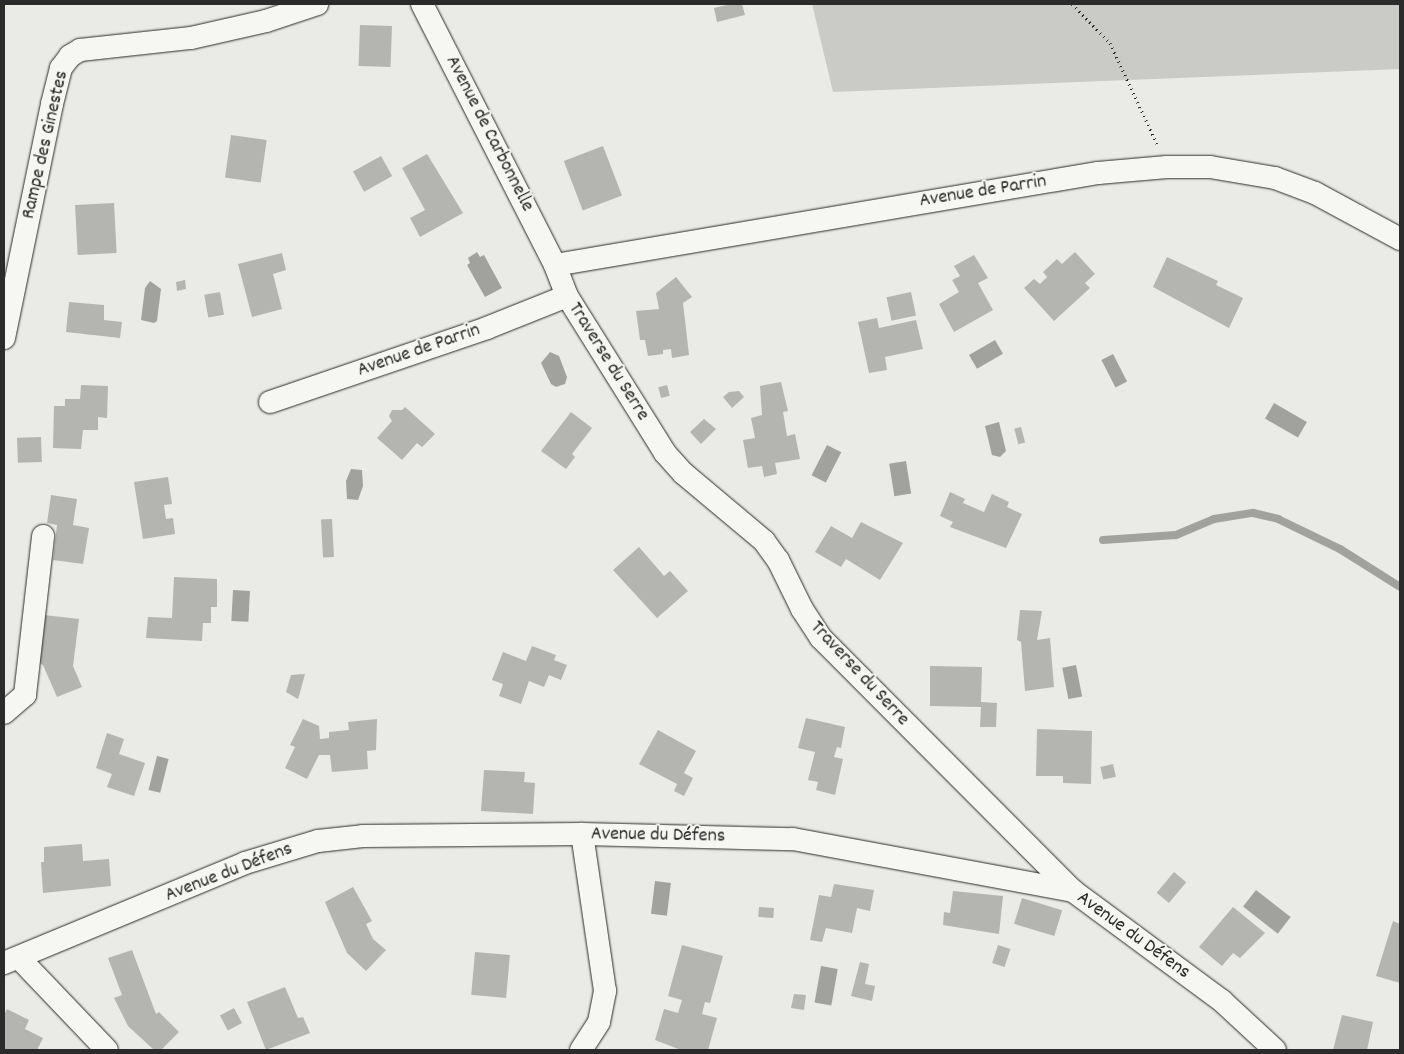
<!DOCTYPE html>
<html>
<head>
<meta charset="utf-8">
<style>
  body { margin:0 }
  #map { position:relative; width:1404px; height:1054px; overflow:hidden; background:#eaeae6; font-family:Dekko,sans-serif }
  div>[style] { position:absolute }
  .green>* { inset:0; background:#cacac7 }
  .water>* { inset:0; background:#a1a19e; transform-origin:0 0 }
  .stream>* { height:8px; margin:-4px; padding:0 4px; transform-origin:4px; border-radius:4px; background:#a1a19e }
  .building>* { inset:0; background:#b4b4b1; transform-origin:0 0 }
  .path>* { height:3px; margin-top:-1.5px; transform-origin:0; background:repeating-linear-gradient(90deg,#2b2b2b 0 1px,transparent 0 5px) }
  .roads { filter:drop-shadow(0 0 1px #2b2b2b) drop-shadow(0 0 1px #2b2b2b) }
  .street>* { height:22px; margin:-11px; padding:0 11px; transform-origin:11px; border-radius:11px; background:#f6f6f2 }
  span { translate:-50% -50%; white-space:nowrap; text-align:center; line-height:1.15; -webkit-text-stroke:4px #f6f6f2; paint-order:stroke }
  .street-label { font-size:20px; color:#2b2b2b }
  .frame { position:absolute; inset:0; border:5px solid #2b2b2b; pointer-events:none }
</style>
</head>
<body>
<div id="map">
  <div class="green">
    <i style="clip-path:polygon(812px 4px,1400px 4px,1400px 69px,833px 92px)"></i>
  </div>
  <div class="water">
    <i style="clip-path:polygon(477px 252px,480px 257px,484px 255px,502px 288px,485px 297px,467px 265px,470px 263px,468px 258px)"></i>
    <i style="clip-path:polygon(150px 281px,161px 289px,157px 321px,154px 323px,141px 320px,145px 288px)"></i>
    <i style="left:995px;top:340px;width:16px;height:30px;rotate:60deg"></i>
    <i style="clip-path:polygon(550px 352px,559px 356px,567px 377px,565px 384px,556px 387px,551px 384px,541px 363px)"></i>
    <i style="left:1113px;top:354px;width:31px;height:13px;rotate:63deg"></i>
    <i style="left:1274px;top:403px;width:38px;height:18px;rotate:30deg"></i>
    <i style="clip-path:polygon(999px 422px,1006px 451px,1000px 457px,992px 455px,985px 426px)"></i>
    <i style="left:827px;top:445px;width:16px;height:34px;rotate:27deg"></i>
    <i style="left:906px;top:461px;width:33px;height:17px;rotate:81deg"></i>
    <i style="clip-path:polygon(351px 469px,362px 470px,363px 486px,358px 500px,347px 499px,346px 481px)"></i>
    <i style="left:233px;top:590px;width:17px;height:31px;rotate:3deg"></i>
    <i style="left:1076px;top:665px;width:32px;height:14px;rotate:79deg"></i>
    <i style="left:157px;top:756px;width:12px;height:35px;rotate:14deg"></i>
    <i style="left:655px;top:881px;width:16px;height:33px;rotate:7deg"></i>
    <i style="left:1256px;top:890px;width:44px;height:21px;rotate:38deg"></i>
    <i style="left:821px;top:966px;width:17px;height:37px;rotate:10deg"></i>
  </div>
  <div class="stream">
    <i style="left:1103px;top:540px;width:73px;rotate:-3.9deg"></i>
    <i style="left:1176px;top:535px;width:41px;rotate:-22.8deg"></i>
    <i style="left:1214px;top:519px;width:39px;rotate:-9deg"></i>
    <i style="left:1253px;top:513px;width:26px;rotate:13deg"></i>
    <i style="left:1278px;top:519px;width:69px;rotate:25.8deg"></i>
    <i style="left:1340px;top:549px;width:71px;rotate:32.3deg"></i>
  </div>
  <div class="building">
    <i style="clip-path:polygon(731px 4px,742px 4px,745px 15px,717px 22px,714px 8px)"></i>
    <i style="left:360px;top:25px;width:32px;height:41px;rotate:2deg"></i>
    <i style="left:231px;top:135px;width:36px;height:43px;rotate:8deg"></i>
    <i style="left:603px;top:146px;width:53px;height:42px;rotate:69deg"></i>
    <i style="clip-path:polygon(427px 154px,463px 213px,420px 237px,410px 218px,425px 210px,402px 168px)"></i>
    <i style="left:381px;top:156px;width:23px;height:32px;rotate:61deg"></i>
    <i style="left:114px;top:203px;width:50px;height:39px;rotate:87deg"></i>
    <i style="clip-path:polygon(1075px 252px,1095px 274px,1085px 283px,1090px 288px,1054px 321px,1024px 288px,1034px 279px,1040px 284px,1047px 277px,1043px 272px,1057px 259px,1062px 264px)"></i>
    <i style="clip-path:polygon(282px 253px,286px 270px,273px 274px,282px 309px,252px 317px,238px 264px)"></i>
    <i style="clip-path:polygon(974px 255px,988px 278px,978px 283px,993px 310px,954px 332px,939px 304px,959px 292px,952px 280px,960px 276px,954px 266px)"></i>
    <i style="clip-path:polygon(1167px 257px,1218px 281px,1216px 285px,1243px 298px,1229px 328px,1153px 287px)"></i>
    <i style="clip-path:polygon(676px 277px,692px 297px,683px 303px,689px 355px,672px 358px,671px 349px,663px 350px,663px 354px,648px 356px,645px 340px,640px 340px,636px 311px,659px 309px,656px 293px)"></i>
    <i style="clip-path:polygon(185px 280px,186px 289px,177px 291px,176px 282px)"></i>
    <i style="left:220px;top:292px;width:23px;height:16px;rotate:80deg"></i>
    <i style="left:911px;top:292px;width:24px;height:25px;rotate:78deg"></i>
    <i style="clip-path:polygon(69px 302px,104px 305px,104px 320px,122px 322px,120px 338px,66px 332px)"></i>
    <i style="clip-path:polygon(877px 318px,879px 328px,916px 320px,923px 349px,885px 357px,887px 370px,869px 373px,858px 322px)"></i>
    <i style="clip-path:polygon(781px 382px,788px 411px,783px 412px,787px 436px,795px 434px,800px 459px,775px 463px,777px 474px,764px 477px,762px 466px,748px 468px,743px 440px,755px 438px,751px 418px,762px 415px,760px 386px)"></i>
    <i style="clip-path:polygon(81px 385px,108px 386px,107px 418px,98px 417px,98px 430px,83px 430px,81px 449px,53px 448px,54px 406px,65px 406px,65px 399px,80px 399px)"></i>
    <i style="left:667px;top:385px;width:11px;height:9px;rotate:75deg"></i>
    <i style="clip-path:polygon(739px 391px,744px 397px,732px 408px,723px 397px,729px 392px)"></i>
    <i style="clip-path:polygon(405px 407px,435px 434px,422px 447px,417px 443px,402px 460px,377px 438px,392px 421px,389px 416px,392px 410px,402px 410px)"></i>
    <i style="clip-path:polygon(571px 412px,592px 428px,572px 454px,575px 457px,566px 469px,541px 451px)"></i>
    <i style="clip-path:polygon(704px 419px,716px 429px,701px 444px,690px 432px)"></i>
    <i style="left:1021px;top:427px;width:16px;height:7px;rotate:75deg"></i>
    <i style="left:41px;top:437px;width:25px;height:24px;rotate:88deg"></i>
    <i style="clip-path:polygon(168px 477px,172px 504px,164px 505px,166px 519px,173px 518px,175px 534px,143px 539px,134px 482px)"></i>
    <i style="clip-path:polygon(950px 492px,965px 499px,963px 503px,984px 512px,992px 494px,1009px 502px,1007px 507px,1022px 514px,1006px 548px,950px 527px,953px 522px,940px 516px)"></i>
    <i style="clip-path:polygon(51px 495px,77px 499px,73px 525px,89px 528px,83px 564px,53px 560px,57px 525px,47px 523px)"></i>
    <i style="left:332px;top:519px;width:38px;height:11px;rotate:87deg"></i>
    <i style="clip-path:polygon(861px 522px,903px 543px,880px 580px,846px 559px,841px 567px,815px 552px,831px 526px,852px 538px)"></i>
    <i style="clip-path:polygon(639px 547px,664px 576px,670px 571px,688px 591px,657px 618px,613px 570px)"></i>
    <i style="clip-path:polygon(174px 577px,217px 579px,217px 607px,211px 607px,211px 623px,203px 623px,202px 641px,146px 638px,148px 617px,172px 618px)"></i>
    <i style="clip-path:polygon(1020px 610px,1042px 611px,1037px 640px,1050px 638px,1054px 687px,1025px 691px,1021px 642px,1017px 640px)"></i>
    <i style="clip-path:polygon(44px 615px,79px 619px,73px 666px,82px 687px,57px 697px,43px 665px,38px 662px)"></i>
    <i style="clip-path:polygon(532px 646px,556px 655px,554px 660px,567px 665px,561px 680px,549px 675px,544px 687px,529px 681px,521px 704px,499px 696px,503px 684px,492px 680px,503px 652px,526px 661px)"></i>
    <i style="clip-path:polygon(930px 666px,982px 667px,981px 702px,997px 703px,996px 727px,980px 727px,981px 707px,930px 706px)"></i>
    <i style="clip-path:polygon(305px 674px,299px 696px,298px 699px,286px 692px,291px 675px)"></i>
    <i style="clip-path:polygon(806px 718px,845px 727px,841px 748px,837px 747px,834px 757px,843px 759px,835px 795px,816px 790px,818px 782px,808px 780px,815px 752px,798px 748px)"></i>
    <i style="clip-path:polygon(303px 719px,319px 726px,320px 739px,329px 738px,329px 732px,349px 730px,348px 722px,377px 719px,376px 750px,367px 751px,368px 769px,332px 772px,330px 755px,319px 755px,307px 779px,285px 768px,295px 747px,290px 745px)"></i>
    <i style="clip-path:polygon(1037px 729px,1092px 731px,1091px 784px,1063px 783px,1063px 776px,1036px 776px)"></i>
    <i style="clip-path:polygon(658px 730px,696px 751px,684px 773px,693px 778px,684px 796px,674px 791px,677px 784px,639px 764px)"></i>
    <i style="clip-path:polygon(107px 733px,124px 739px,119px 754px,145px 763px,134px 796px,107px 787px,112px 774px,96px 768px)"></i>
    <i style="left:1113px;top:764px;width:13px;height:13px;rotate:77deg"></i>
    <i style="clip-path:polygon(484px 770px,525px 772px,524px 782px,535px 783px,533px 814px,481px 811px)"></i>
    <i style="clip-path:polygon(82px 844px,83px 861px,109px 859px,111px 886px,43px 893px,41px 862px,44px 862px,44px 847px)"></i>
    <i style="left:1174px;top:872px;width:16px;height:27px;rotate:40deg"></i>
    <i style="clip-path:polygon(834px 884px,874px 890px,870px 911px,857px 908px,852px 933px,826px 928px,822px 942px,810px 940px,819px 895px,831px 897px)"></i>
    <i style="clip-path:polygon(353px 887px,372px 921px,366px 924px,373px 939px,386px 950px,366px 971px,347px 953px,325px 902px)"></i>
    <i style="clip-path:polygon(953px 891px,1003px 896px,999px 934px,943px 925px,944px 912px,950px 913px)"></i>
    <i style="left:1022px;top:898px;width:42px;height:27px;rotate:17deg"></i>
    <i style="left:759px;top:907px;width:15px;height:10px;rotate:4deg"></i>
    <i style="clip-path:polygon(1233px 907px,1265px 933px,1240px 958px,1233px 953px,1222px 966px,1199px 947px)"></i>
    <i style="clip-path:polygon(1393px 921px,1400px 924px,1400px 983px,1376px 976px)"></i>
    <i style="clip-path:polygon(682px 945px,723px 956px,710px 1003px,705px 1002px,702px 1014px,717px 1018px,708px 1050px,681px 1050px,655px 1040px,664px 1009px,678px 1013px,682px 1000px,668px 996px)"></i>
    <i style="left:998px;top:945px;width:13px;height:19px;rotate:18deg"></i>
    <i style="clip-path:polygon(132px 950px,156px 1014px,159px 1012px,179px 1032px,161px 1050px,154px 1050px,128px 1026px,114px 998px,122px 995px,108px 958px)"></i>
    <i style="left:475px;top:952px;width:35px;height:43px;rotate:5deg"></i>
    <i style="clip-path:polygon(860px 962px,869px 964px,865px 984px,875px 986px,872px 1001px,851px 996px)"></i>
    <i style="clip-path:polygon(285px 987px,298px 1018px,303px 1017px,310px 1033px,266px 1050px,247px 1002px)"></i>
    <i style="clip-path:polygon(794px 994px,806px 995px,804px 1010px,791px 1008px)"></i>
    <i style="left:234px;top:1008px;width:17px;height:16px;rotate:62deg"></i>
    <i style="clip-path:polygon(7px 1009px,29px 1020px,25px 1029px,43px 1038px,37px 1050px,4px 1050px,4px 1015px)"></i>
    <i style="clip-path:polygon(1342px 1015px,1373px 1022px,1367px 1050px,1333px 1050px)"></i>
  </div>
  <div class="path">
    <i style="left:1072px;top:4px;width:54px;rotate:45.7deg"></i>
    <i style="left:1110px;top:43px;width:111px;rotate:65deg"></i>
  </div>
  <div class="roads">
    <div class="street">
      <i style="left:422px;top:4px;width:293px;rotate:63deg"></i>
      <i style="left:555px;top:265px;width:33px;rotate:69deg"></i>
      <i style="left:567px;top:296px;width:185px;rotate:58deg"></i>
      <i style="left:665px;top:453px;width:27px;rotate:48deg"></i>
      <i style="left:683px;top:473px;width:106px;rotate:40deg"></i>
      <i style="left:764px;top:541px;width:24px;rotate:54deg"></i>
      <i style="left:778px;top:560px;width:55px;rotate:63.9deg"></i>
      <i style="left:802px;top:609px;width:35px;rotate:57deg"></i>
      <i style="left:821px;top:638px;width:357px;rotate:45.1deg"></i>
      <i style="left:555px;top:265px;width:551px;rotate:-9.62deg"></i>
      <i style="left:1098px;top:173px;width:69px;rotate:-5deg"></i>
      <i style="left:1167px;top:167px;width:43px"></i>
      <i style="left:1210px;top:167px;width:66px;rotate:9.6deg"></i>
      <i style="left:1275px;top:178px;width:43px;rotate:20.6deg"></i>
      <i style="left:1315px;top:193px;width:97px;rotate:28.4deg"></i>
      <i style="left:4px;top:338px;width:239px;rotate:-78.4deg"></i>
      <i style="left:52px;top:104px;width:37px;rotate:-76deg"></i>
      <i style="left:61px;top:68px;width:15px;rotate:-53deg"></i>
      <i style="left:70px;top:56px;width:12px;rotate:-31deg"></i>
      <i style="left:80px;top:50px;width:112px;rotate:-6.2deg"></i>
      <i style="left:191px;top:38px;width:77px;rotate:-12.8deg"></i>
      <i style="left:266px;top:21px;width:54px;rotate:-18.4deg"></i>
      <i style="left:270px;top:402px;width:229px;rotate:-18.8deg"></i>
      <i style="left:487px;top:328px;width:86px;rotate:-21.8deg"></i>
      <i style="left:4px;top:713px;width:28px;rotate:-41deg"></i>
      <i style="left:25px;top:695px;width:160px;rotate:-83.5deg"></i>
      <i style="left:19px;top:958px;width:127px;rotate:46.3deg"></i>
      <i style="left:4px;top:963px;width:261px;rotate:-22.5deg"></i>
      <i style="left:245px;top:863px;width:76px;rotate:-16.8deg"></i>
      <i style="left:318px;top:841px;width:45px;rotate:-6.3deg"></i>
      <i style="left:363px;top:836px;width:219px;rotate:-0.5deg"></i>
      <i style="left:582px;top:834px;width:211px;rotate:1.4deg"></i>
      <i style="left:793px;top:839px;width:285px;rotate:10.5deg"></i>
      <i style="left:1073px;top:891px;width:185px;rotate:36.4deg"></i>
      <i style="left:1222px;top:1001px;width:72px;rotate:42.8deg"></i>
      <i style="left:581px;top:1050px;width:33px;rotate:-57deg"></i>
      <i style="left:599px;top:1022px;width:32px;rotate:-79deg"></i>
      <i style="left:605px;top:991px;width:159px;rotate:-98.3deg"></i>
    </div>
  </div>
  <div class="street-label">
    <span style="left:489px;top:134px;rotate:63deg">Avenue de Carbonnelle</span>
    <span style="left:46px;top:145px;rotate:-77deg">Rampe des Ginestes</span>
    <span style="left:983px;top:192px;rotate:-9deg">Avenue de Parrin</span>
    <span style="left:419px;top:351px;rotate:-19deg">Avenue de Parrin</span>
    <span style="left:608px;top:362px;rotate:58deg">Traverse du Serre</span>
    <span style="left:859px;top:674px;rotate:47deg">Traverse du Serre</span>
    <span style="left:658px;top:836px;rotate:1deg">Avenue du Défens</span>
    <span style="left:229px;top:873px;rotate:-21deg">Avenue du Défens</span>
    <span style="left:1133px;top:936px;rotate:36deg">Avenue du Défens</span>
  </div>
  <div class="frame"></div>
</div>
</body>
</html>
